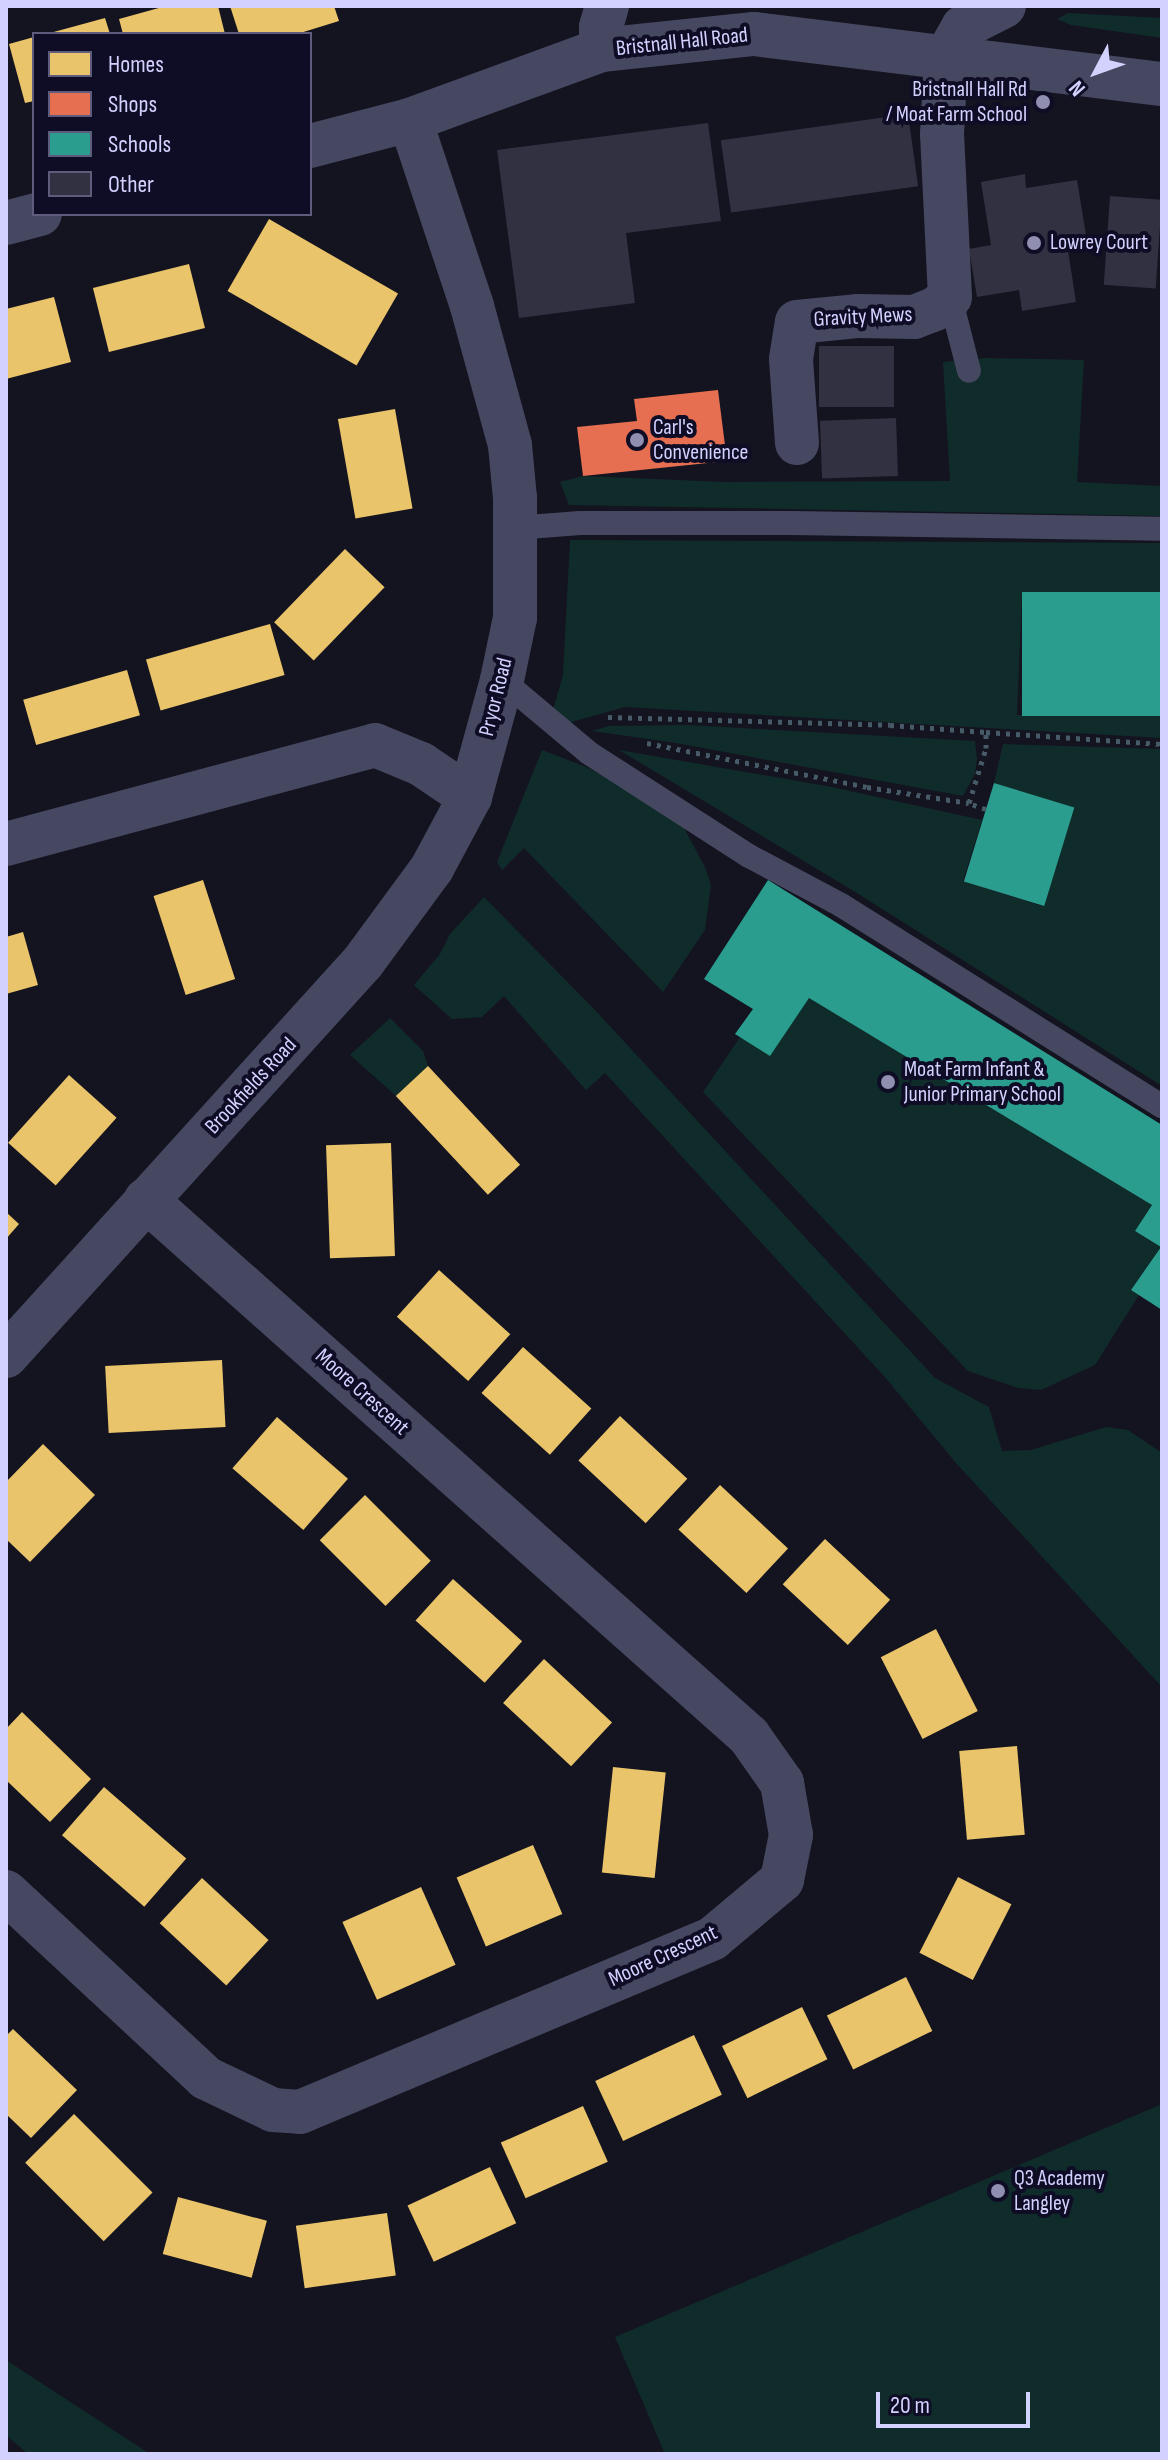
<!DOCTYPE html>
<html>
<head>
<meta charset="utf-8">
<style>
  body { margin:0 }
  #map { position:relative; width:1168px; height:2460px; overflow:hidden; background:#141320; font-family:"Sofia Sans Condensed",sans-serif }
  div>[style] { position:absolute }
  .green>* { inset:0; background:#102c2a }
  .homes>* { inset:0; background:#e9c46a; transform-origin:0 0 }
  .shops>* { inset:0; background:#e76f51 }
  .schools>* { inset:0; background:#2a9d8f; transform-origin:0 0 }
  .building>* { inset:0; background:#323142; transform-origin:0 0 }
  .path>* { height:5px; margin-top:-2.5px; transform-origin:0; background:repeating-linear-gradient(90deg,#465a67 0 4px,transparent 0 10px) }
  .service>* { height:24px; margin:-12px; padding:0 12px; transform-origin:12px; border-radius:12px; background:#464861 }
  .minor>* { height:44px; margin:-22px; padding:0 22px; transform-origin:22px; border-radius:22px; background:#464861 }
  .tertiary>* { height:44px; margin:-22px; padding:0 22px; transform-origin:22px; border-radius:22px; background:#464861 }
  .dots>* { width:22px; height:22px; translate:-50% -50%; box-sizing:border-box; border:4px solid #0f0d26; border-radius:50% }
  span { translate:-50% -50%; white-space:nowrap; text-align:center; line-height:1.15; -webkit-text-stroke:8px #0f0d26; paint-order:stroke }
  .street-label { font-size:22px; color:#d3d2ff }
  .poi-label { font-size:22px; color:#d3d2ff }
  .right { translate:-100% -50%; text-align:right }
  .left { translate:0 -50%; text-align:left }
  .frame { position:absolute; inset:0; border:8px solid #d3d2ff; pointer-events:none }
  .legend { position:absolute; left:32px; top:32px; width:280px; height:184px; box-sizing:border-box; background:#0f0d26; border:2px solid #5d5c7d; margin:0; padding:10px 14px; list-style:none; font-size:24px; color:#d3d2ff }
  .legend li { display:flex; align-items:center; gap:16px; height:40px }
  .legend b { width:40px; border:2px solid #5d5c7d }
  .north { position:absolute; left:1056px; top:32px; width:80px; height:80px; -webkit-text-stroke:6px #0f0d26; paint-order:stroke; rotate:229deg; font-size:22px; font-weight:700; line-height:32px; text-align:center; color:#d3d2ff }
  .north::after { content:''; display:block; margin:auto; width:28px; height:36px; background:#d3d2ff; clip-path:polygon(50% 0,100% 100%,50% 72%,0 100%) }
  .scale { position:absolute; left:876px; top:2392px; width:154px; height:36px; box-sizing:border-box; border:4px solid #d3d2ff; border-top:0; padding-left:10px; font-size:24px; line-height:28px; white-space:nowrap; color:#d3d2ff; -webkit-text-stroke:6px #0f0d26; paint-order:stroke }
</style>
</head>
<body>
<div id="map">
  <div class="green">
    <i style="clip-path:polygon(1068px 13px,1162px 18px,1162px 38px,1071px 25px,1057px 19px)"></i>
    <i style="clip-path:polygon(986px 358px,1084px 360px,1077px 482px,1162px 486px,1162px 516px,569px 505px,560px 482px,583px 476px,725px 482px,950px 481px,943px 362px)"></i>
    <i style="clip-path:polygon(570px 540px,1162px 543px,1162px 592px,1022px 593px,1017px 715px,1162px 716px,1162px 738px,625px 707px,568px 723px,553px 710px,563px 675px)"></i>
    <i style="clip-path:polygon(688px 725px,975px 741px,977px 759px,975px 774px,963px 796px,676px 743px,592px 731px,609px 726px)"></i>
    <i style="clip-path:polygon(1003px 744px,1162px 749px,1162px 1086px,857px 893px,619px 750px,832px 787px,982px 820px,963px 881px,1042px 906px,1073px 808px,994px 783px)"></i>
    <i style="clip-path:polygon(542px 750px,589px 768px,664px 810px,683px 826px,705px 867px,711px 885px,705px 930px,663px 992px,524px 848px,502px 870px,497px 862px)"></i>
    <i style="clip-path:polygon(484px 897px,595px 1010px,935px 1378px,989px 1407px,1002px 1451px,1031px 1450px,1106px 1427px,1128px 1430px,1162px 1453px,1162px 1687px,956px 1463px,884px 1376px,605px 1073px,586px 1090px,504px 996px,482px 1017px,452px 1019px,414px 985px,440px 954px,450px 934px)"></i>
    <i style="clip-path:polygon(809px 998px,1152px 1205px,1135px 1231px,1161px 1247px,1131px 1290px,1139px 1295px,1095px 1365px,1041px 1390px,1018px 1388px,968px 1371px,703px 1092px,740px 1037px)"></i>
    <i style="clip-path:polygon(390px 1018px,423px 1051px,428px 1066px,396px 1096px,350px 1055px)"></i>
    <i style="clip-path:polygon(1162px 2104px,1162px 2454px,665px 2454px,615px 2337px)"></i>
    <i style="clip-path:polygon(6px 2360px,147px 2452px,151px 2454px,28px 2454px,6px 2435px)"></i>
  </div>
  <div class="homes">
    <i style="clip-path:polygon(166px 6px,218px 6px,225px 34px,123px 34px,119px 19px)"></i>
    <i style="clip-path:polygon(230px 6px,334px 6px,339px 21px,297px 34px,239px 34px)"></i>
    <i style="clip-path:polygon(105px 18px,110px 34px,50px 34px,50px 33px)"></i>
    <i style="clip-path:polygon(34px 37px,34px 101px,25px 103px,9px 44px)"></i>
    <i style="left:269px;top:219px;width:149px;height:83px;rotate:30deg"></i>
    <i style="left:189px;top:264px;width:66px;height:99px;rotate:76deg"></i>
    <i style="clip-path:polygon(54px 297px,71px 362px,6px 379px,6px 309px)"></i>
    <i style="left:395px;top:409px;width:101px;height:58px;rotate:80deg"></i>
    <i style="left:345px;top:549px;width:55px;height:102px;rotate:44deg"></i>
    <i style="left:270px;top:624px;width:53px;height:129px;rotate:74deg"></i>
    <i style="left:127px;top:670px;width:47px;height:108px;rotate:74deg"></i>
    <i style="left:203px;top:880px;width:104px;height:52px;rotate:72deg"></i>
    <i style="clip-path:polygon(23px 932px,38px 985px,6px 994px,6px 937px)"></i>
    <i style="left:428px;top:1066px;width:135px;height:44px;rotate:47deg"></i>
    <i style="left:69px;top:1075px;width:64px;height:91px;rotate:42deg"></i>
    <i style="left:391px;top:1143px;width:113px;height:65px;rotate:88deg"></i>
    <i style="clip-path:polygon(6px 1212px,19px 1224px,6px 1239px)"></i>
    <i style="left:439px;top:1270px;width:96px;height:63px;rotate:42deg"></i>
    <i style="left:523px;top:1347px;width:92px;height:62px;rotate:42deg"></i>
    <i style="left:222px;top:1360px;width:67px;height:117px;rotate:87deg"></i>
    <i style="left:620px;top:1416px;width:92px;height:61px;rotate:43deg"></i>
    <i style="left:277px;top:1417px;width:94px;height:68px;rotate:41deg"></i>
    <i style="clip-path:polygon(43px 1444px,95px 1495px,30px 1562px,6px 1539px,6px 1482px)"></i>
    <i style="left:720px;top:1485px;width:93px;height:61px;rotate:43deg"></i>
    <i style="left:365px;top:1495px;width:93px;height:64px;rotate:45deg"></i>
    <i style="left:825px;top:1539px;width:89px;height:62px;rotate:43deg"></i>
    <i style="left:453px;top:1579px;width:93px;height:56px;rotate:42deg"></i>
    <i style="left:936px;top:1629px;width:92px;height:62px;rotate:63deg"></i>
    <i style="left:544px;top:1659px;width:93px;height:60px;rotate:43deg"></i>
    <i style="clip-path:polygon(22px 1712px,91px 1779px,50px 1822px,6px 1780px,6px 1729px)"></i>
    <i style="left:1017px;top:1746px;width:89px;height:58px;rotate:85deg"></i>
    <i style="left:613px;top:1767px;width:53px;height:106px;rotate:6deg"></i>
    <i style="left:104px;top:1787px;width:109px;height:64px;rotate:41deg"></i>
    <i style="left:533px;top:1845px;width:75px;height:83px;rotate:67deg"></i>
    <i style="left:958px;top:1877px;width:60px;height:85px;rotate:27deg"></i>
    <i style="left:202px;top:1878px;width:91px;height:62px;rotate:43deg"></i>
    <i style="left:421px;top:1887px;width:85px;height:86px;rotate:66deg"></i>
    <i style="left:906px;top:1977px;width:60px;height:88px;rotate:64deg"></i>
    <i style="left:802px;top:2007px;width:58px;height:89px;rotate:64deg"></i>
    <i style="clip-path:polygon(13px 2029px,77px 2090px,31px 2138px,6px 2114px,6px 2036px)"></i>
    <i style="left:694px;top:2035px;width:66px;height:109px;rotate:65deg"></i>
    <i style="left:583px;top:2106px;width:61px;height:90px;rotate:66deg"></i>
    <i style="left:74px;top:2114px;width:111px;height:69px;rotate:45deg"></i>
    <i style="left:490px;top:2167px;width:62px;height:91px;rotate:65deg"></i>
    <i style="left:178px;top:2197px;width:92px;height:59px;rotate:15deg"></i>
    <i style="left:387px;top:2213px;width:63px;height:92px;rotate:82deg"></i>
  </div>
  <div class="shops">
    <i style="clip-path:polygon(718px 390px,727px 461px,583px 476px,577px 427px,637px 421px,634px 399px)"></i>
  </div>
  <div class="schools">
    <i style="left:1162px;top:592px;width:124px;height:140px;rotate:90deg"></i>
    <i style="left:994px;top:783px;width:84px;height:103px;rotate:17deg"></i>
    <i style="clip-path:polygon(768px 880px,1162px 1125px,1162px 1310px,1131px 1290px,1161px 1247px,1135px 1231px,1152px 1205px,809px 998px,770px 1056px,735px 1034px,753px 1009px,704px 979px)"></i>
  </div>
  <div class="building">
    <i style="left:908px;top:114px;width:73px;height:189px;rotate:82deg"></i>
    <i style="clip-path:polygon(708px 123px,721px 221px,626px 233px,635px 303px,519px 318px,497px 150px)"></i>
    <i style="clip-path:polygon(1025px 174px,1026px 188px,1077px 180px,1087px 241px,1067px 244px,1076px 302px,1022px 311px,1019px 290px,977px 297px,969px 249px,991px 245px,981px 182px)"></i>
    <i style="left:1110px;top:196px;width:52px;height:89px;rotate:4deg"></i>
    <i style="left:819px;top:346px;width:75px;height:61px"></i>
    <i style="left:896px;top:418px;width:58px;height:76px;rotate:88deg"></i>
  </div>
  <div class="path">
    <i style="left:608px;top:717px;width:282px;rotate:1.6deg"></i>
    <i style="left:890px;top:725px;width:96px;rotate:4.2deg"></i>
    <i style="left:647px;top:743px;width:224px;rotate:11.3deg"></i>
    <i style="left:867px;top:787px;width:103px;rotate:8.9deg"></i>
    <i style="left:986px;top:809px;width:18px;rotate:-161deg"></i>
    <i style="left:969px;top:803px;width:58px;rotate:-72.8deg"></i>
    <i style="left:986px;top:748px;width:16px;rotate:-90deg"></i>
    <i style="left:986px;top:732px;width:176px;rotate:3.9deg"></i>
  </div>
  <div class="service">
    <i style="left:950px;top:297px;width:76px;rotate:75.6deg"></i>
    <i style="left:515px;top:528px;width:65px;rotate:-4.4deg"></i>
    <i style="left:580px;top:523px;width:211px"></i>
    <i style="left:791px;top:523px;width:371px;rotate:0.9deg"></i>
    <i style="left:502px;top:680px;width:114px;rotate:40deg"></i>
    <i style="left:589px;top:753px;width:190px;rotate:32.8deg"></i>
    <i style="left:749px;top:856px;width:104px;rotate:28deg"></i>
    <i style="left:841px;top:905px;width:379px;rotate:32.1deg"></i>
  </div>
  <div class="minor">
    <i style="left:797px;top:443px;width:84px;rotate:-94.1deg"></i>
    <i style="left:791px;top:359px;width:37px;rotate:-81deg"></i>
    <i style="left:797px;top:322px;width:60px;rotate:-5.7deg"></i>
    <i style="left:857px;top:316px;width:57px;rotate:1deg"></i>
    <i style="left:914px;top:317px;width:22px;rotate:-21deg"></i>
    <i style="left:935px;top:309px;width:19px;rotate:-39deg"></i>
    <i style="left:950px;top:297px;width:163px;rotate:-92.8deg"></i>
    <i style="left:942px;top:134px;width:77px;rotate:-87deg"></i>
    <i style="left:946px;top:57px;width:34px;rotate:-60deg"></i>
    <i style="left:963px;top:27px;width:46px;rotate:-27.1deg"></i>
    <i style="left:6px;top:844px;width:382px;rotate:-15deg"></i>
    <i style="left:375px;top:745px;width:50px;rotate:22.4deg"></i>
    <i style="left:421px;top:764px;width:59px;rotate:34deg"></i>
    <i style="left:6px;top:1356px;width:532px;rotate:-47.82deg"></i>
    <i style="left:363px;top:962px;width:117px;rotate:-53.7deg"></i>
    <i style="left:432px;top:868px;width:81px;rotate:-61.8deg"></i>
    <i style="left:470px;top:797px;width:121px;rotate:-74.7deg"></i>
    <i style="left:502px;top:680px;width:63px;rotate:-78.2deg"></i>
    <i style="left:515px;top:618px;width:120px;rotate:-90deg"></i>
    <i style="left:515px;top:498px;width:53px;rotate:-95.4deg"></i>
    <i style="left:510px;top:445px;width:144px;rotate:-105.3deg"></i>
    <i style="left:472px;top:306px;width:196px;rotate:-108.4deg"></i>
    <i style="left:6px;top:1892px;width:273px;rotate:42.9deg"></i>
    <i style="left:206px;top:2078px;width:74px;rotate:25.5deg"></i>
    <i style="left:273px;top:2110px;width:27px;rotate:4deg"></i>
    <i style="left:300px;top:2112px;width:448px;rotate:-22.8deg"></i>
    <i style="left:713px;top:1938px;width:90px;rotate:-40deg"></i>
    <i style="left:782px;top:1880px;width:46px;rotate:-78.7deg"></i>
    <i style="left:791px;top:1835px;width:53px;rotate:-99.8deg"></i>
    <i style="left:782px;top:1783px;width:57px;rotate:-125.1deg"></i>
    <i style="left:749px;top:1736px;width:807px;rotate:-138.37deg"></i>
  </div>
  <div class="tertiary">
    <i style="left:601px;top:50px;width:23px;rotate:-90deg"></i>
    <i style="left:601px;top:27px;width:22px;rotate:-74deg"></i>
    <i style="left:310px;top:146px;width:103px;rotate:-14.6deg"></i>
    <i style="left:410px;top:120px;width:203px;rotate:-20.1deg"></i>
    <i style="left:601px;top:50px;width:154px;rotate:-6deg"></i>
    <i style="left:754px;top:34px;width:411px;rotate:7deg"></i>
    <i style="left:6px;top:223px;width:35px;rotate:-15deg"></i>
  </div>
  <div class="dots">
    <i style="left:1043px;top:102px;background:#908fb1"></i>
    <i style="left:1034px;top:243px;background:#908fb1"></i>
    <i style="left:637px;top:440px;background:#908fb1"></i>
    <i style="left:888px;top:1082px;background:#908fb1"></i>
    <i style="left:998px;top:2191px;background:#908fb1"></i>
  </div>
  <div class="street-label">
    <span style="left:682px;top:42px;rotate:-6deg">Bristnall Hall Road</span>
    <span style="left:863px;top:317px;rotate:-3deg">Gravity Mews</span>
    <span style="left:496px;top:697px;rotate:-76deg">Pryor Road</span>
    <span style="left:251px;top:1086px;rotate:-47deg">Brookfields Road</span>
    <span style="left:362px;top:1392px;rotate:42deg">Moore Crescent</span>
    <span style="left:663px;top:1956px;rotate:-25deg">Moore Crescent</span>
  </div>
  <div class="poi-label">
    <span class="right" style="left:1027px;top:102px">Bristnall Hall Rd<br>/ Moat Farm School</span>
    <span class="left" style="left:1050px;top:243px">Lowrey Court</span>
    <span class="left" style="left:653px;top:440px">Carl's<br>Convenience</span>
    <span class="left" style="left:904px;top:1082px">Moat Farm Infant &amp;<br>Junior Primary School</span>
    <span class="left" style="left:1014px;top:2191px">Q3 Academy<br>Langley</span>
  </div>
  <div class="frame"></div>
  <ul class="legend">
  <li><b style="height:22px;background:#e9c46a"></b>Homes</li>
  <li><b style="height:22px;background:#e76f51"></b>Shops</li>
  <li><b style="height:22px;background:#2a9d8f"></b>Schools</li>
  <li><b style="height:22px;background:#323142"></b>Other</li>
  </ul>
  <div class="north">N</div>
  <div class="scale">20 m</div>
</div>
</body>
</html>
